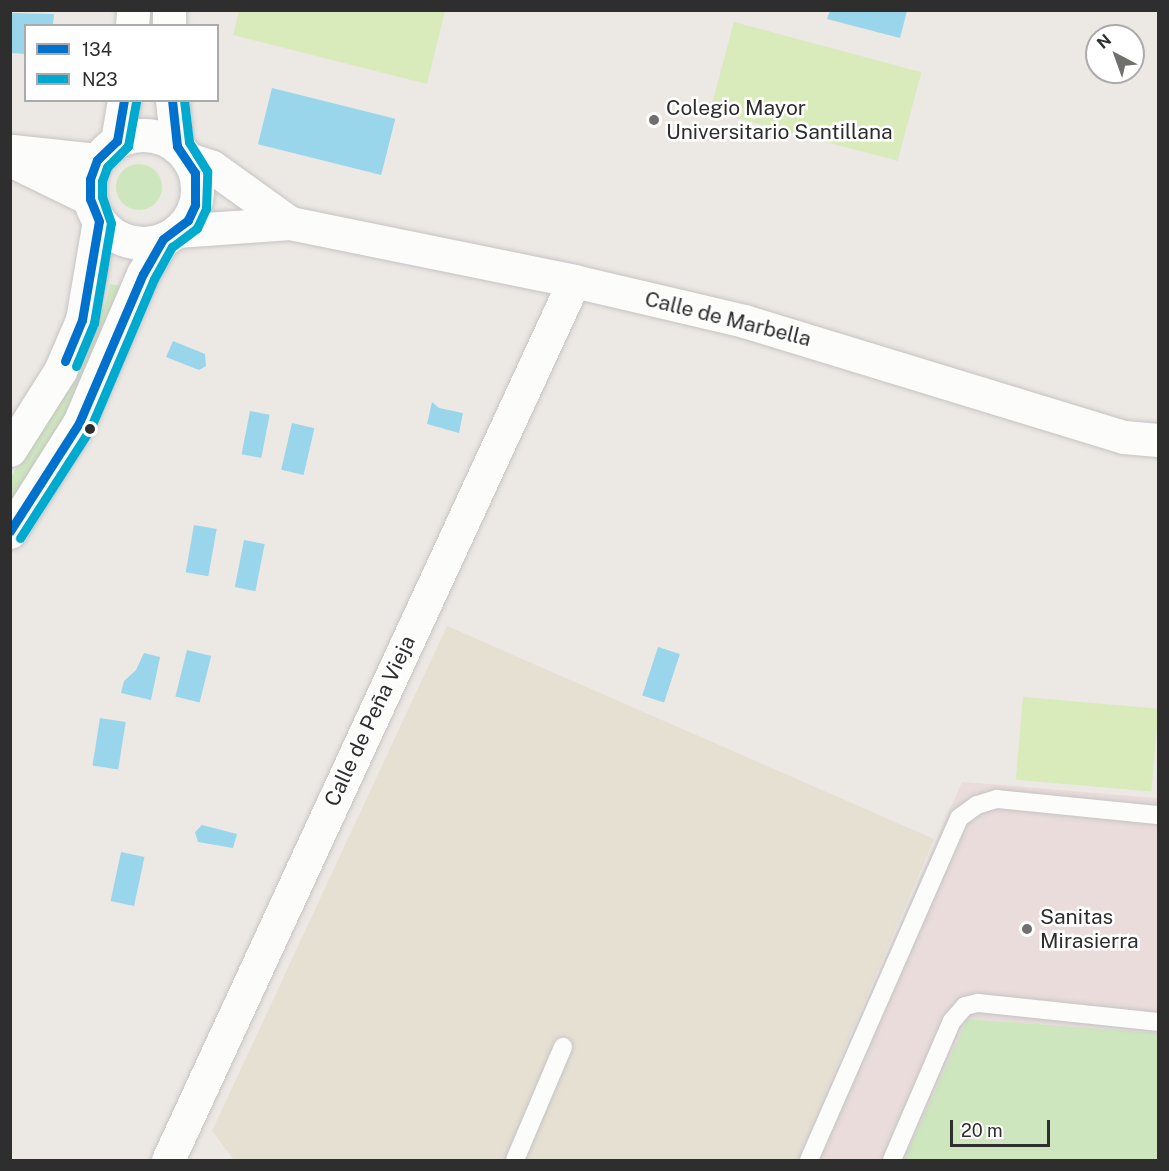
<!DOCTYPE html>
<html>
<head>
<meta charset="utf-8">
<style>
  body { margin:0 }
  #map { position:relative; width:1169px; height:1171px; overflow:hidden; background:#ece8e4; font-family:"Public Sans",sans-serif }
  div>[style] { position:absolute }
  .education>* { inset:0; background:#e6e0d3 }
  .medical>* { inset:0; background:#e9dcdb }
  .green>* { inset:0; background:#cee6be }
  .round { border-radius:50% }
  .pitch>* { inset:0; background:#d9eabb; transform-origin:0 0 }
  .water>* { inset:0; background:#99d6ec; transform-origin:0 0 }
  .roads { filter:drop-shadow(0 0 2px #c5c4c5) drop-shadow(0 0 2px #c5c4c5) }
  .lane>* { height:18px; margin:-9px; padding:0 9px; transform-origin:9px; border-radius:9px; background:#fcfcfb }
  .street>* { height:33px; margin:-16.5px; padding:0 16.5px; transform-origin:16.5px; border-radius:16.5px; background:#fcfcfb }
  .street>.ring { margin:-16.5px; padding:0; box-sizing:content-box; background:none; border:33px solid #fcfcfb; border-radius:50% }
  .bus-1>* { height:9px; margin:-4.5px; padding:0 4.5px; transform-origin:4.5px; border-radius:4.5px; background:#0072ce }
  .bus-2>* { height:9px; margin:-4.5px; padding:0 4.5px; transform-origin:4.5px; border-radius:4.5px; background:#00a9ce }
  .dots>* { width:16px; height:16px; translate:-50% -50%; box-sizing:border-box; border:3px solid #fff; border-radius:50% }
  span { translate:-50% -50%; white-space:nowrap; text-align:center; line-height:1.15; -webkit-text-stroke:5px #fff; paint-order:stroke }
  .poi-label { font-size:21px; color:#2e2e2e }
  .left { translate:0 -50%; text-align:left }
  .street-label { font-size:21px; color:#2e2e2e }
  .frame { position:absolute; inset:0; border:12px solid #2e2e2e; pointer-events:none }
  .legend { position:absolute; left:24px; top:24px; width:195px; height:78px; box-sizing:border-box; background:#fff; border:2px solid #ababab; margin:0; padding:8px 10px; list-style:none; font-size:18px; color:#2e2e2e }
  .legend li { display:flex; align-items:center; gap:12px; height:30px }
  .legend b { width:30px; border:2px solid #ababab }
  .north { position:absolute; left:1085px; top:24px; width:60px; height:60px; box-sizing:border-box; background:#fff; border:2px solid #ababab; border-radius:50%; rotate:319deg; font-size:16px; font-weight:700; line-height:24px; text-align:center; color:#2e2e2e }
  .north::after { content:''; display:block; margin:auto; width:21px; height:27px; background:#706f6e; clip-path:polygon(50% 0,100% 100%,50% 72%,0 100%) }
  .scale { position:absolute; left:950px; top:1120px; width:100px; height:27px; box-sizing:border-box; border:3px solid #2e2e2e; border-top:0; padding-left:8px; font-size:18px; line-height:21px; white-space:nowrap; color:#2e2e2e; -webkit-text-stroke:4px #fff; paint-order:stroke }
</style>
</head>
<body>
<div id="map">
  <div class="education">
    <i style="clip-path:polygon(447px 626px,934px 839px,797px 1160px,234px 1160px,212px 1131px)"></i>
  </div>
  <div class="medical">
    <i style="clip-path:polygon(962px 782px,1158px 798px,1158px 1033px,967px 1019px,904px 1160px,797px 1160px)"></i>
  </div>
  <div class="green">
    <i class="round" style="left:116px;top:164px;width:46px;height:46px"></i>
    <i style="clip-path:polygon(110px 284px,126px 287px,75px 403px,11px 506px,11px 477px,57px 402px,106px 302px)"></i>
    <i style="clip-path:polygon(967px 1019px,1158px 1033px,1158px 1160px,904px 1160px)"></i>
  </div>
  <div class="pitch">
    <i style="clip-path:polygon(239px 11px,239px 10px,445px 11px,427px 84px,233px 35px)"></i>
    <i style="left:734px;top:22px;width:194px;height:92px;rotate:15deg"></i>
    <i style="left:1023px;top:697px;width:136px;height:83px;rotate:5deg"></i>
  </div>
  <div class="water">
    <i style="clip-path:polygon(830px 10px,907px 10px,907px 11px,900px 38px,827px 19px)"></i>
    <i style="clip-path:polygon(11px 13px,54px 14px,53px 25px,26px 26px,25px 54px,11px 53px)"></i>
    <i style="left:272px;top:88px;width:127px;height:58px;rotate:14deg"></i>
    <i style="clip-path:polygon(173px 341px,205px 354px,206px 366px,199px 370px,166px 357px)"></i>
    <i style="clip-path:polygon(432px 402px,439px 408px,463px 413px,459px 433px,427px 424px)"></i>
    <i style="left:250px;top:411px;width:20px;height:44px;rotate:11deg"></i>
    <i style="left:292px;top:423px;width:23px;height:48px;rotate:13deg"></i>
    <i style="left:194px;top:525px;width:23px;height:48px;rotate:10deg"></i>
    <i style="left:244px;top:540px;width:21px;height:48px;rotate:11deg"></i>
    <i style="left:658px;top:647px;width:23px;height:51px;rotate:18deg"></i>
    <i style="left:187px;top:650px;width:25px;height:48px;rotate:14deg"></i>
    <i style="clip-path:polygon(144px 653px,160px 657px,151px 700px,121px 693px,124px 681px,136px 670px)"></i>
    <i style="left:100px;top:718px;width:26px;height:48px;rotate:9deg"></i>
    <i style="clip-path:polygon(202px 825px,237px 834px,233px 848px,198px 842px,195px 832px)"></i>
    <i style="left:121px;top:852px;width:24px;height:50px;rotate:12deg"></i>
  </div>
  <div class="roads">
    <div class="lane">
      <i style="left:515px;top:1160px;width:123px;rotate:-67deg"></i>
      <i style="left:809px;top:1160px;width:373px;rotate:-66.3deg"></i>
      <i style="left:959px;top:818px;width:22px;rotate:-36deg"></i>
      <i style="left:977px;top:805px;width:21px;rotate:-17deg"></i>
      <i style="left:997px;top:799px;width:162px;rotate:5.7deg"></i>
      <i style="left:892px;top:1160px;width:151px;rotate:-66.7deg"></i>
      <i style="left:952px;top:1021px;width:20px;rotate:-49deg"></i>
      <i style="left:965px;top:1006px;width:13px;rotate:-13deg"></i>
      <i style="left:978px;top:1003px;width:181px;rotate:6deg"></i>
    </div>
    <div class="street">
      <i style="left:132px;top:26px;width:16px;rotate:-86deg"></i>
      <i style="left:169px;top:26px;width:16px;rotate:-90deg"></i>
      <i style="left:172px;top:100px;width:46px;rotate:83.8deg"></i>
      <i class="ring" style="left:89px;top:135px;width:75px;height:75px"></i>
      <i style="left:117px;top:141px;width:42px;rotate:-80.3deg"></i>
      <i style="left:12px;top:151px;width:85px;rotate:6deg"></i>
      <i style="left:188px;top:159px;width:25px;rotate:18deg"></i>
      <i style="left:212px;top:167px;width:96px;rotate:35.7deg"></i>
      <i style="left:10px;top:160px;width:89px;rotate:26deg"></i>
      <i style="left:177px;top:231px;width:113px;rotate:-4deg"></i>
      <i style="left:290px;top:223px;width:290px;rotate:11.5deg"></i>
      <i style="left:574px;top:281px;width:175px;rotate:13.2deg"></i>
      <i style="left:744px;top:321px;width:397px;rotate:17deg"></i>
      <i style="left:1124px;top:437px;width:34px;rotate:5deg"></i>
      <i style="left:10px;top:450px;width:93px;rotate:-57.7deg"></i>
      <i style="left:60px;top:371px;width:56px;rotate:-66.7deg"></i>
      <i style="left:82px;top:320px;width:100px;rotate:-80.3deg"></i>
      <i style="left:10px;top:532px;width:129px;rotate:-57.7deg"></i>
      <i style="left:79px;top:423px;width:162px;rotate:-66.8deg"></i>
      <i style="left:143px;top:274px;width:40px;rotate:-60.3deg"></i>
      <i style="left:168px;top:1160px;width:968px;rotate:-65.21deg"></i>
    </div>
  </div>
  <div class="bus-1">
    <i style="left:65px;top:361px;width:44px;rotate:-67.5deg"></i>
    <i style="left:82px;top:320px;width:100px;rotate:-80.3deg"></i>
    <i style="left:99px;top:221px;width:24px;rotate:-112deg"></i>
    <i style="left:90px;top:199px;width:20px;rotate:-90deg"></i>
    <i style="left:90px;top:179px;width:20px;rotate:-70deg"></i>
    <i style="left:97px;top:160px;width:28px;rotate:-44deg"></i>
    <i style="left:117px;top:141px;width:42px;rotate:-80.3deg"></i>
    <i style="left:10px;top:531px;width:128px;rotate:-57.4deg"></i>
    <i style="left:79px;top:423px;width:162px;rotate:-66.8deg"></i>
    <i style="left:143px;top:274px;width:40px;rotate:-60.3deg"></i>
    <i style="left:163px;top:239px;width:31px;rotate:-37deg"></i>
    <i style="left:188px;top:220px;width:17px;rotate:-65deg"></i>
    <i style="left:195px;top:205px;width:32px;rotate:-90deg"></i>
    <i style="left:195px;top:173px;width:32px;rotate:-124deg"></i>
    <i style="left:177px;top:146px;width:46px;rotate:-96.2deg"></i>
  </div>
  <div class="bus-2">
    <i style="left:76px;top:366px;width:47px;rotate:-67.3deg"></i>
    <i style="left:94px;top:323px;width:101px;rotate:-80.4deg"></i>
    <i style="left:111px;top:223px;width:28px;rotate:-109deg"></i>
    <i style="left:102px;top:197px;width:16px;rotate:-90deg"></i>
    <i style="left:102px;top:181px;width:15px;rotate:-70deg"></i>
    <i style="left:107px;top:167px;width:30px;rotate:-45deg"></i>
    <i style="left:128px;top:146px;width:45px;rotate:-79.7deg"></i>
    <i style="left:20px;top:538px;width:130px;rotate:-57.3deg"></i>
    <i style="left:90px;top:429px;width:163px;rotate:-66.9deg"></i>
    <i style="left:154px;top:279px;width:37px;rotate:-61deg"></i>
    <i style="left:172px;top:247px;width:31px;rotate:-37deg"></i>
    <i style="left:197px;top:228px;width:21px;rotate:-65deg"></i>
    <i style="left:206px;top:209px;width:38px;rotate:-88deg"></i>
    <i style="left:207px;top:171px;width:34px;rotate:-122deg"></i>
    <i style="left:189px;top:142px;width:42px;rotate:-96.8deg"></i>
  </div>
  <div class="dots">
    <i style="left:654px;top:120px;background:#706f6e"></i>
    <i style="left:90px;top:429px;background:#2e2e2e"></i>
    <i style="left:1027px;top:929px;background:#706f6e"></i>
  </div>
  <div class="poi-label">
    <span class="left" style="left:666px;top:120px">Colegio Mayor<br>Universitario Santillana</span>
    <span class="left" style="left:1040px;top:929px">Sanitas<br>Mirasierra</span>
  </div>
  <div class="street-label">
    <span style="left:728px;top:319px;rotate:14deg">Calle de Marbella</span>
    <span style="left:370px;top:721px;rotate:-65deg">Calle de Peña Vieja</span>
  </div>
  <div class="frame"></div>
  <ul class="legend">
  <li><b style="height:8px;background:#0072ce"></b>134</li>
  <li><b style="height:8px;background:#00a9ce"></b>N23</li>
  </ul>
  <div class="north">N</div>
  <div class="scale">20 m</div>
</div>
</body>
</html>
